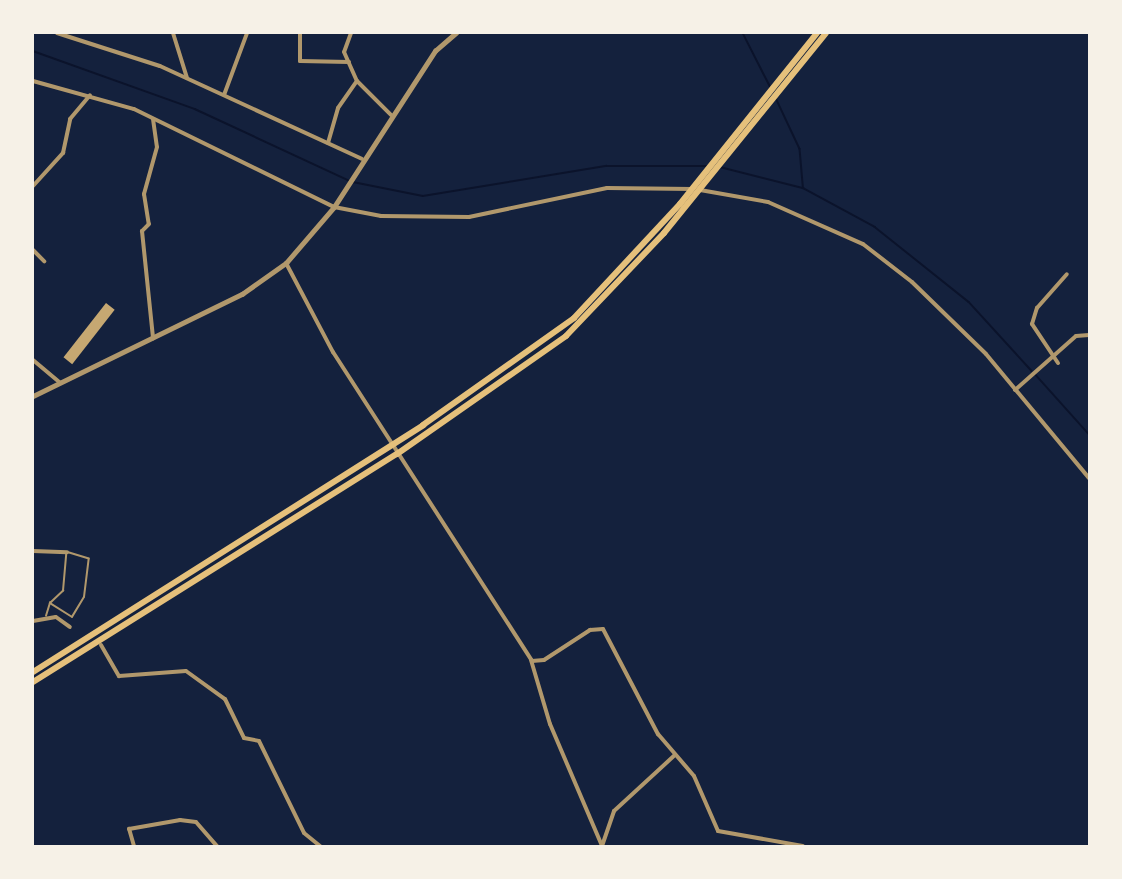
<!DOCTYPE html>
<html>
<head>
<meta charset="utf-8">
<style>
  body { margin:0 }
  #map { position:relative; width:1122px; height:879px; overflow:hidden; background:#14213d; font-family:Spectral,serif }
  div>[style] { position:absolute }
  .stream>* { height:1.5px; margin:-0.75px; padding:0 0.75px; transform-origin:0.75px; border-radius:0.75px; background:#0b132b }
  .building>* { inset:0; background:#c6a872; transform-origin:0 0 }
  .service>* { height:1.5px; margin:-0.75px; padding:0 0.75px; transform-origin:0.75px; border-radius:0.75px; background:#b1986c }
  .minor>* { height:4px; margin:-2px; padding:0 2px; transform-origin:2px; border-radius:2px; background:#b1986c }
  .tertiary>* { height:4.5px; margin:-2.25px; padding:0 2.25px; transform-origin:2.25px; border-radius:2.25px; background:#b1986c }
  .primary>* { height:6px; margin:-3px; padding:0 3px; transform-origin:3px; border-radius:3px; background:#e5c07b }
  span { translate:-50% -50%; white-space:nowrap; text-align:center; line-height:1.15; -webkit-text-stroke:6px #f6f1e7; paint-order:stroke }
  .frame { position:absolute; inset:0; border:34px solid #f6f1e7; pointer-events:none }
</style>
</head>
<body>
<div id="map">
  <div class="stream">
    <i style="left:743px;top:33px;width:62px;rotate:63deg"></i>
    <i style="left:33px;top:51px;width:172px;rotate:19.7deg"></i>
    <i style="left:195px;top:109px;width:169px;rotate:24.9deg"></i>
    <i style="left:776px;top:98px;width:56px;rotate:64.8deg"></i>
    <i style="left:800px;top:149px;width:38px;rotate:85deg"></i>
    <i style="left:720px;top:167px;width:86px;rotate:14.2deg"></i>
    <i style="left:803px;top:188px;width:82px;rotate:28.4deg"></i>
    <i style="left:875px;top:227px;width:120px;rotate:38.6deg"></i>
    <i style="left:969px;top:302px;width:93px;rotate:47.6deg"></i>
    <i style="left:353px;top:182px;width:71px;rotate:11.3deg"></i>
    <i style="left:423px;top:196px;width:186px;rotate:-9.3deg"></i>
    <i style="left:607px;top:166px;width:99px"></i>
    <i style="left:1036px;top:375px;width:79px;rotate:48.1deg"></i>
  </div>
  <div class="building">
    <i style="left:106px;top:303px;width:11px;height:69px;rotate:38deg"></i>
  </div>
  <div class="service">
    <i style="left:50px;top:603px;width:18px;rotate:-43deg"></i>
    <i style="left:63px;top:591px;width:37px;rotate:-85deg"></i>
    <i style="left:46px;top:616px;width:14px;rotate:-73deg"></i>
    <i style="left:50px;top:603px;width:26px;rotate:32deg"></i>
    <i style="left:72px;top:617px;width:23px;rotate:-59deg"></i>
    <i style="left:84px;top:597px;width:38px;rotate:-83deg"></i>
    <i style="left:89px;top:559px;width:21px;rotate:-163deg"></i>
  </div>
  <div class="minor">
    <i style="left:57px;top:33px;width:108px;rotate:17.8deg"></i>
    <i style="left:160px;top:66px;width:222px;rotate:24.7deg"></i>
    <i style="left:173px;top:33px;width:47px;rotate:72.7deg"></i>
    <i style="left:300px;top:33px;width:28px;rotate:90deg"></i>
    <i style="left:300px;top:61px;width:49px;rotate:1.2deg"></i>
    <i style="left:351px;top:33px;width:20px;rotate:110deg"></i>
    <i style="left:344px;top:52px;width:32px;rotate:66deg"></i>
    <i style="left:357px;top:81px;width:48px;rotate:45deg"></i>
    <i style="left:33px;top:81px;width:105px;rotate:15.5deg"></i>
    <i style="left:134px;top:109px;width:223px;rotate:26.1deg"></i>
    <i style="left:334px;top:207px;width:48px;rotate:10.8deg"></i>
    <i style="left:381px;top:216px;width:88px;rotate:0.7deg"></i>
    <i style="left:469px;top:217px;width:141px;rotate:-11.9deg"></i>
    <i style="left:607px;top:188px;width:85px;rotate:0.7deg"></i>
    <i style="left:224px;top:95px;width:66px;rotate:-69.6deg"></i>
    <i style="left:153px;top:119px;width:28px;rotate:82deg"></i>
    <i style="left:157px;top:147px;width:49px;rotate:105.5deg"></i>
    <i style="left:144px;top:194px;width:30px;rotate:81deg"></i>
    <i style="left:149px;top:224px;width:10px;rotate:135deg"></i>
    <i style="left:142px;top:231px;width:108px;rotate:84.1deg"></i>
    <i style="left:328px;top:143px;width:36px;rotate:-74deg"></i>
    <i style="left:338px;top:108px;width:33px;rotate:-55deg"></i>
    <i style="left:33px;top:186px;width:45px;rotate:-47.7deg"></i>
    <i style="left:63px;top:153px;width:35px;rotate:-78deg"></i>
    <i style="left:70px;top:119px;width:31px;rotate:-50deg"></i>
    <i style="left:700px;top:190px;width:69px;rotate:10deg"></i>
    <i style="left:768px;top:202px;width:104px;rotate:23.9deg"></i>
    <i style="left:863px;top:244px;width:62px;rotate:37.8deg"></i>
    <i style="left:912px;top:282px;width:103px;rotate:44.2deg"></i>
    <i style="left:986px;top:354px;width:161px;rotate:50.3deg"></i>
    <i style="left:33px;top:250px;width:16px;rotate:45deg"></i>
    <i style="left:286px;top:263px;width:101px;rotate:62.2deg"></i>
    <i style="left:333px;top:352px;width:368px;rotate:57.2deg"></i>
    <i style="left:532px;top:661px;width:12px;rotate:-5deg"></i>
    <i style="left:544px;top:660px;width:55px;rotate:-33.1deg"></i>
    <i style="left:590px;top:630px;width:13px;rotate:-4deg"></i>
    <i style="left:603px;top:629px;width:119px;rotate:62.4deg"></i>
    <i style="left:658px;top:734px;width:55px;rotate:49.4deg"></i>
    <i style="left:694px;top:776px;width:60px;rotate:66.4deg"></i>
    <i style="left:718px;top:831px;width:86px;rotate:10deg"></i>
    <i style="left:33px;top:360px;width:35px;rotate:40deg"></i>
    <i style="left:1058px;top:363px;width:47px;rotate:-123.7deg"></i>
    <i style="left:1032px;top:324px;width:17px;rotate:-73deg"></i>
    <i style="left:1037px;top:308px;width:45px;rotate:-48.6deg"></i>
    <i style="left:1015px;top:390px;width:81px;rotate:-41.5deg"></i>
    <i style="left:1076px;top:336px;width:13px;rotate:-4deg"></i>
    <i style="left:33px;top:551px;width:34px;rotate:2deg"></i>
    <i style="left:33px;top:621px;width:23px;rotate:-10deg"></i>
    <i style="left:56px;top:617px;width:17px;rotate:36deg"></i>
    <i style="left:101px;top:645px;width:36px;rotate:60deg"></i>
    <i style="left:119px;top:676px;width:67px;rotate:-4.3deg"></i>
    <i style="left:186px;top:671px;width:48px;rotate:35.7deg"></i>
    <i style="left:225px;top:699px;width:43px;rotate:64deg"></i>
    <i style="left:244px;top:738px;width:15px;rotate:11deg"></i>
    <i style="left:259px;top:741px;width:102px;rotate:63.9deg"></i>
    <i style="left:304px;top:833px;width:21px;rotate:39deg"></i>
    <i style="left:531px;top:660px;width:67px;rotate:73.5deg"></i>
    <i style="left:550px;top:724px;width:133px;rotate:66.9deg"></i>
    <i style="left:602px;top:846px;width:37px;rotate:-71deg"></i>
    <i style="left:614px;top:811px;width:83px;rotate:-42.6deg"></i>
    <i style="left:134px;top:846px;width:18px;rotate:-106deg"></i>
    <i style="left:129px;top:829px;width:52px;rotate:-10deg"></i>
    <i style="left:180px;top:820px;width:16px;rotate:7deg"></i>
    <i style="left:196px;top:822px;width:32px;rotate:49deg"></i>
  </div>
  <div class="tertiary">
    <i style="left:33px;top:396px;width:233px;rotate:-26deg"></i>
    <i style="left:242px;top:294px;width:54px;rotate:-35.2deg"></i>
    <i style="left:286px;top:263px;width:74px;rotate:-49.4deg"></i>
    <i style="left:334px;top:207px;width:186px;rotate:-57.1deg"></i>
    <i style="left:435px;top:51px;width:28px;rotate:-41deg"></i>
  </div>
  <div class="primary">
    <i style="left:33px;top:672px;width:462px;rotate:-32.3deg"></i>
    <i style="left:423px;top:425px;width:185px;rotate:-35.3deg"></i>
    <i style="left:574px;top:318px;width:156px;rotate:-47.1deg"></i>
    <i style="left:680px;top:204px;width:219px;rotate:-51.3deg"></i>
    <i style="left:33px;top:682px;width:430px;rotate:-32.1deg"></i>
    <i style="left:397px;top:454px;width:206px;rotate:-34.9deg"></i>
    <i style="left:566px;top:336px;width:142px;rotate:-46.4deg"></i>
    <i style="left:664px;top:233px;width:257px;rotate:-51deg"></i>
  </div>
  <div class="frame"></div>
</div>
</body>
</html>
